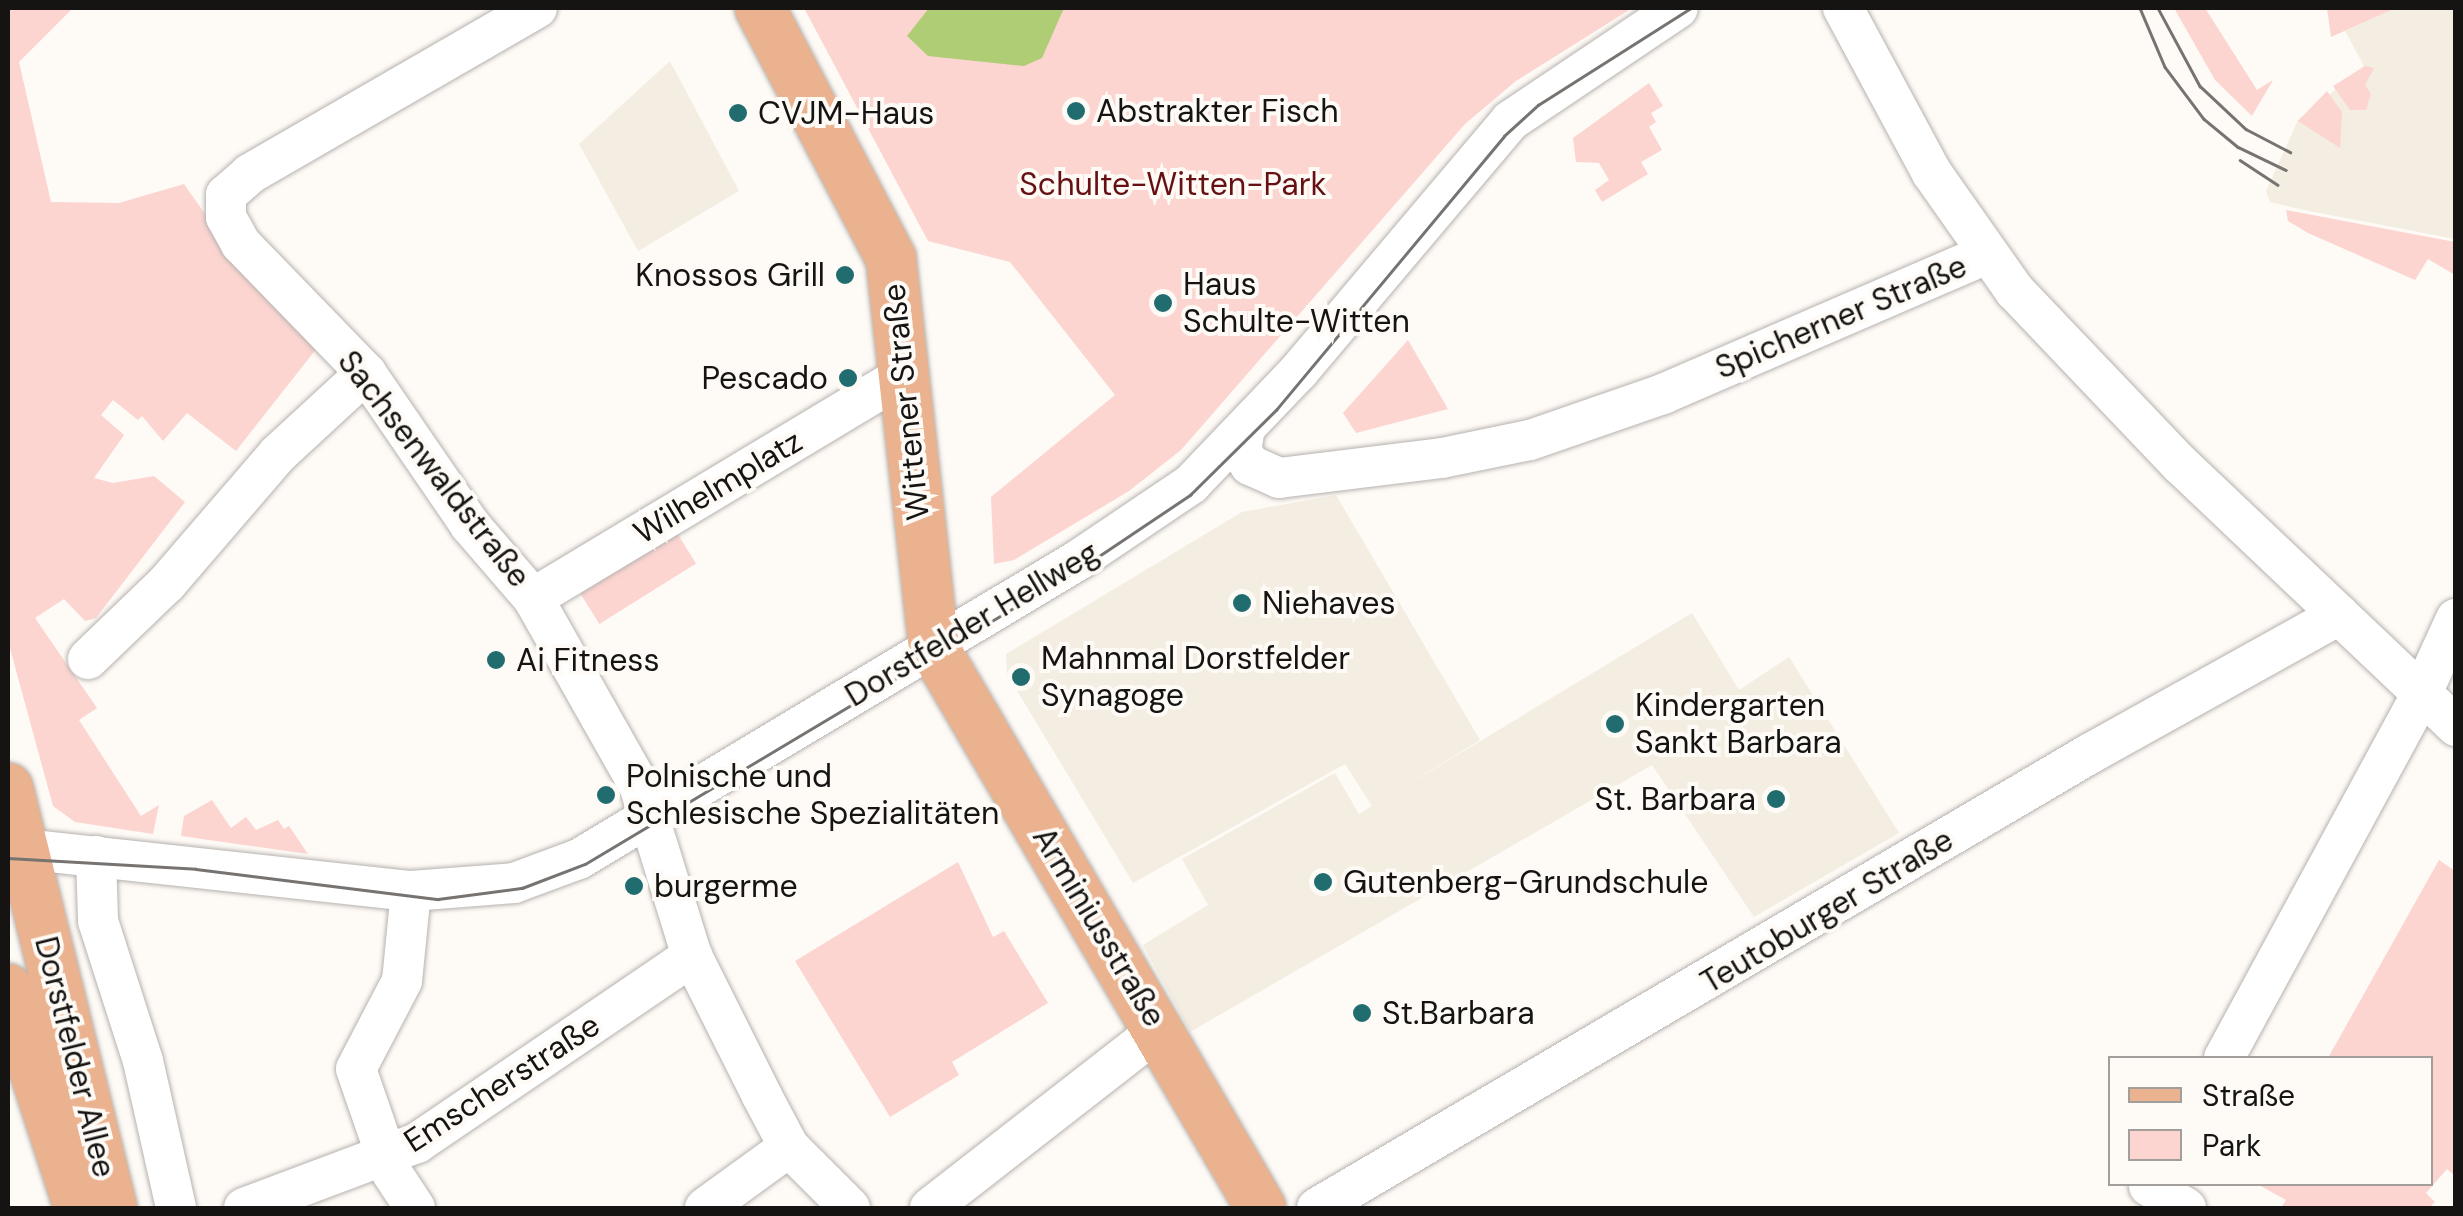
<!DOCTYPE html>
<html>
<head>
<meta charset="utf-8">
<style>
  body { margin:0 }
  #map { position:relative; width:2463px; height:1216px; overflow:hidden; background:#fefaf6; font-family:"DM Sans",sans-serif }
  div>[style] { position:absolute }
  .built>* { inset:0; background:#f4ede2 }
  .green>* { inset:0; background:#fcd5d1; transform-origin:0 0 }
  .water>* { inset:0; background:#aecd74 }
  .roads { filter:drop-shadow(0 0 2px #b6b2ae) drop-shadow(0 0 2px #b6b2ae) }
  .minor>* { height:40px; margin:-20px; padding:0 20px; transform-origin:20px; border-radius:20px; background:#fff }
  .major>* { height:50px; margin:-25px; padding:0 25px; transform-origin:25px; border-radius:25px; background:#ebb28f }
  .tram>* { height:2.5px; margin:-1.25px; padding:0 1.25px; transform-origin:1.25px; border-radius:1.25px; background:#767371 }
  .dots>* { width:28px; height:28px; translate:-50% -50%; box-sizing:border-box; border:5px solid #fefaf6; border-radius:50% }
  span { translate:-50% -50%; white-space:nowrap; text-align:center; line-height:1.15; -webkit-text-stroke:8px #fefaf6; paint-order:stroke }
  .poi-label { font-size:32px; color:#151413 }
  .left { translate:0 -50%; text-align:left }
  .right { translate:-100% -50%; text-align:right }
  .park-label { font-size:32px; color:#671013 }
  .street-label { font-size:32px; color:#151413 }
  .frame { position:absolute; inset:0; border:10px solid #151413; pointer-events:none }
  .legend { position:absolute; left:2108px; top:1056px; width:325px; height:130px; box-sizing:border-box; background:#fefaf6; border:2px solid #a19e9b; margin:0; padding:12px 18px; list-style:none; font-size:30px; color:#151413 }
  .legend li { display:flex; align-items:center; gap:20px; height:50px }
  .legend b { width:50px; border:2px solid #a19e9b }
</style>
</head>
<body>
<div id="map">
  <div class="built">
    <i style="clip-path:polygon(2396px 8px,2455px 8px,2455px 239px,2304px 210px,2270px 202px,2266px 191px,2298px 120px,2364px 66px,2345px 31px)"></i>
    <i style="clip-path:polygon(670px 61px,739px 191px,638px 251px,579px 144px)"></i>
    <i style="clip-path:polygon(1336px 495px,1480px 740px,1396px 792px,1692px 613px,1739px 690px,1789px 657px,1899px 833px,1754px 917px,1652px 765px,1190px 1032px,1143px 945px,1208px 905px,1182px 859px,1335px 773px,1359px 814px,1372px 806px,1345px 764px,1133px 883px,1007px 674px,1006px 654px,1242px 512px)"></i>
  </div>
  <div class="green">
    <i style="clip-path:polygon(8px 8px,73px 8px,19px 62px,51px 202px,119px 203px,184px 184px,252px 281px,317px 348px,236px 451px,187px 413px,163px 441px,142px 416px,138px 420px,113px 400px,101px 415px,124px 435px,94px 478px,113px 483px,154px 476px,185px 502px,96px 618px,85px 621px,64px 599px,35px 618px,97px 708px,79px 720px,141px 816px,159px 805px,153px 834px,75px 822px,53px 806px,8px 641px)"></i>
    <i style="clip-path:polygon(804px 8px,1628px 8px,1629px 10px,1516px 81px,1465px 124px,1181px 450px,1129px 491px,1014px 560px,994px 564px,991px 497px,1115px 395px,1010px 262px,928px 241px)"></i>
    <i style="clip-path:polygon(2174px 8px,2205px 8px,2257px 90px,2273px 80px,2252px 116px,2215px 80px)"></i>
    <i style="clip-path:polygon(2327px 8px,2396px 8px,2331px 37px)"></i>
    <i style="clip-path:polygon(2365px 66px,2374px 68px,2365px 85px,2371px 94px,2366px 110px,2350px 110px,2333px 86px)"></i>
    <i style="clip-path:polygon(1649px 83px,1663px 106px,1651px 113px,1656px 122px,1649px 127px,1662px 150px,1641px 162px,1648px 174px,1602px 202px,1595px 190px,1609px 180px,1599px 163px,1576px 162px,1573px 138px)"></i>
    <i style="clip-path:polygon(2327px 91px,2342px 112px,2340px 148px,2298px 121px)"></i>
    <i style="clip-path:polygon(2286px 210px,2455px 242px,2455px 275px,2428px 259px,2415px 280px,2308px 233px,2288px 221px)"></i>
    <i style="clip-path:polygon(1408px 340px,1448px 409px,1356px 433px,1343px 413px)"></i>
    <i style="left:677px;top:533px;width:36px;height:114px;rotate:58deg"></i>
    <i style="clip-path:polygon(212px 800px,231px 828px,246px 817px,256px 830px,278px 820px,284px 829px,289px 826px,308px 854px,181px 836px,184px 816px)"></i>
    <i style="clip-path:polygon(2439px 860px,2455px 871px,2455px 1176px,2447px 1169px,2426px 1193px,2435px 1202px,2429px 1208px,2281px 1208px,2286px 1200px,2257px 1184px,2430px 1184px,2430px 1058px,2328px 1058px)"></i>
    <i style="clip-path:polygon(958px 862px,993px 937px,1004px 931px,1048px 1003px,952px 1062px,959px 1075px,890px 1117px,795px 961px)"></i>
  </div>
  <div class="water">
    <i style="clip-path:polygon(929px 8px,1064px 8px,1042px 58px,1024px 66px,928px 56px,907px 36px)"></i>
  </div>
  <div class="roads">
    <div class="minor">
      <i style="left:537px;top:8px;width:332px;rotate:150deg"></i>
      <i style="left:250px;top:174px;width:32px;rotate:139deg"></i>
      <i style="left:226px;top:195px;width:22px;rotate:90deg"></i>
      <i style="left:226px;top:217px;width:31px;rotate:61deg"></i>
      <i style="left:241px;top:244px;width:180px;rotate:45.9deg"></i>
      <i style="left:366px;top:373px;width:184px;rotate:55.6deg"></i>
      <i style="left:470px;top:525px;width:96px;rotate:49.2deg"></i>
      <i style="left:533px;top:598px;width:215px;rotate:60.5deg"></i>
      <i style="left:639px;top:785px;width:179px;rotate:72.8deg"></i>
      <i style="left:692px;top:956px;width:157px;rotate:63.4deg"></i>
      <i style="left:762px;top:1096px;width:58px;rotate:62.1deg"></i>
      <i style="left:789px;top:1147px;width:86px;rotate:45deg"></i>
      <i style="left:1843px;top:8px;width:187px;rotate:61.7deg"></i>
      <i style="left:1932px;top:173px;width:144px;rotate:54.9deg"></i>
      <i style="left:2015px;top:291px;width:239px;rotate:46.4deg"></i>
      <i style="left:2180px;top:464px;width:381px;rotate:43.5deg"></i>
      <i style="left:1244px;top:433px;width:18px;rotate:99deg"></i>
      <i style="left:1241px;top:451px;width:17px;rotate:57deg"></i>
      <i style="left:1250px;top:465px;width:32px;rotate:24deg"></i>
      <i style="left:1279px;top:478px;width:164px;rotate:-7deg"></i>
      <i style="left:1442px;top:458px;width:90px;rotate:-11.6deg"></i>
      <i style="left:1530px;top:440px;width:141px;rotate:-19.1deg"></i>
      <i style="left:1663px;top:394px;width:350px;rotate:-23.4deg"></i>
      <i style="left:533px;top:598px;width:431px;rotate:-31deg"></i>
      <i style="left:88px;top:659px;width:110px;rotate:-43.9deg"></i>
      <i style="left:167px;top:583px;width:169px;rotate:-49.3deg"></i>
      <i style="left:277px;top:455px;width:121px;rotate:-42.7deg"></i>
      <i style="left:23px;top:849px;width:390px;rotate:6.2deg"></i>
      <i style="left:411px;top:891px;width:103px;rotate:-4.4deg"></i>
      <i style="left:514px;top:883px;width:69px;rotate:-20.3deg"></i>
      <i style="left:579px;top:859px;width:584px;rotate:-30.91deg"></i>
      <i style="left:1080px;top:559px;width:134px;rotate:-34deg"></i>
      <i style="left:1191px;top:484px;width:156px;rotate:-46.3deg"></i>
      <i style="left:1299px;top:371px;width:327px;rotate:-49.8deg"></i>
      <i style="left:1510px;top:121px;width:202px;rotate:-33.9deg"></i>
      <i style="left:96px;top:856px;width:65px;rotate:88.2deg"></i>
      <i style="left:98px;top:921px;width:147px;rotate:72.2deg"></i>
      <i style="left:143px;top:1061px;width:151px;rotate:77.3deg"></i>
      <i style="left:411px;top:891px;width:90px;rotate:95.7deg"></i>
      <i style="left:402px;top:981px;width:99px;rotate:117.6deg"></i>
      <i style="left:356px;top:1069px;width:110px;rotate:70.9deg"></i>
      <i style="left:392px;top:1173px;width:42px;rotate:56.7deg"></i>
      <i style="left:2224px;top:1058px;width:413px;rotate:-61.5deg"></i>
      <i style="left:2421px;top:695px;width:84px;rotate:-65.3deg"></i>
      <i style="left:2149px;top:1186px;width:43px;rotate:30.7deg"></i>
      <i style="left:244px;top:1208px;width:185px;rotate:-20.6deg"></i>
      <i style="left:417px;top:1143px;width:333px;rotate:-34.2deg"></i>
      <i style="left:705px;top:1208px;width:104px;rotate:-36deg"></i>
      <i style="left:930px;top:1208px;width:293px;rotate:-37.9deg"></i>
      <i style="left:1317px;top:1208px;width:898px;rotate:-30.45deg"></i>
      <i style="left:2091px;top:753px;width:284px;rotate:-29.1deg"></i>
    </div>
    <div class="major">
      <i style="left:760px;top:8px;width:283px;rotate:62.4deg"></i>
      <i style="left:891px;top:259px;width:391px;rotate:83.7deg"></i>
      <i style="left:934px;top:648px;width:648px;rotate:59.72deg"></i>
      <i style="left:8px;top:788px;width:433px;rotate:76.1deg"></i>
      <i style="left:8px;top:989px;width:230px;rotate:72deg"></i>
    </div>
  </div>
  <div class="tram">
    <i style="left:2140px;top:8px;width:64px;rotate:67deg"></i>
    <i style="left:2165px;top:67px;width:65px;rotate:53.1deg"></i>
    <i style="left:2204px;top:119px;width:44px;rotate:39.5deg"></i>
    <i style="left:2238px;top:147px;width:53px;rotate:25.6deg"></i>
    <i style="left:2158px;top:8px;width:89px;rotate:61.7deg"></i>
    <i style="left:2200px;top:86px;width:63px;rotate:43.1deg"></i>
    <i style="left:2246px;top:129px;width:50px;rotate:27.6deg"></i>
    <i style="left:2240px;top:160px;width:45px;rotate:33.3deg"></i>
    <i style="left:8px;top:858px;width:188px;rotate:3.3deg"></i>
    <i style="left:196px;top:869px;width:244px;rotate:7.1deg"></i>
    <i style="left:438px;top:899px;width:85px;rotate:-7.5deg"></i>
    <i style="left:522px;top:888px;width:67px;rotate:-20.9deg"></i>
    <i style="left:585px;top:864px;width:581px;rotate:-30.85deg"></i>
    <i style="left:1084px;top:566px;width:128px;rotate:-33.8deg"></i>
    <i style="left:1190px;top:495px;width:121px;rotate:-44.7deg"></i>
    <i style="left:1276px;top:410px;width:356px;rotate:-50.2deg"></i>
    <i style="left:1504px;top:136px;width:46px;rotate:-42.4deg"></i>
    <i style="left:1538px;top:105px;width:181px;rotate:-32.4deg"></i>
  </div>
  <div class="dots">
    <i style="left:1076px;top:111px;background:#206c6f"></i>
    <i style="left:738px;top:113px;background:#206c6f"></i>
    <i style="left:845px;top:275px;background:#206c6f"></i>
    <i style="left:1163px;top:303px;background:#206c6f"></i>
    <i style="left:848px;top:378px;background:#206c6f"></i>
    <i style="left:1242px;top:603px;background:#206c6f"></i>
    <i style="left:496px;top:660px;background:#206c6f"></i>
    <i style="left:1021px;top:677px;background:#206c6f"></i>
    <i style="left:1615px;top:724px;background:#206c6f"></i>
    <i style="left:606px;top:795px;background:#206c6f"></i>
    <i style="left:1776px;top:799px;background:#206c6f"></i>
    <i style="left:1323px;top:882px;background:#206c6f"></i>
    <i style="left:634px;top:886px;background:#206c6f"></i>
    <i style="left:1362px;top:1013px;background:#206c6f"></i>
  </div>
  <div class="poi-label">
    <span class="left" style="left:1096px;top:111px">Abstrakter Fisch</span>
    <span class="left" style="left:758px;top:113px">CVJM-Haus</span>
    <span class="right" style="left:825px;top:275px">Knossos Grill</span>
    <span class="left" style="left:1183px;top:303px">Haus<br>Schulte-Witten</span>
    <span class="right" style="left:828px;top:378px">Pescado</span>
    <span class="left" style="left:1262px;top:603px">Niehaves</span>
    <span class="left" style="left:1041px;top:677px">Mahnmal Dorstfelder<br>Synagoge</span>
    <span class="left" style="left:516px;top:660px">Ai Fitness</span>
    <span class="left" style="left:1635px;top:724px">Kindergarten<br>Sankt Barbara</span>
    <span class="left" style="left:626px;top:795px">Polnische und<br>Schlesische Spezialitäten</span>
    <span class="right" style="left:1756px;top:799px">St. Barbara</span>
    <span class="left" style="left:1343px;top:882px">Gutenberg-Grundschule</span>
    <span class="left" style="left:654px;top:886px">burgerme</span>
    <span class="left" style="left:1382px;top:1013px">St.Barbara</span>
  </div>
  <div class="park-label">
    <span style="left:1173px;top:184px">Schulte-Witten-Park</span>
  </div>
  <div class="street-label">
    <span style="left:1841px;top:317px;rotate:-23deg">Spicherner Straße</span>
    <span style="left:906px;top:402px;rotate:-96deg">Wittener Straße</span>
    <span style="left:434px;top:469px;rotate:52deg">Sachsenwaldstraße</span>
    <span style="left:718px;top:487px;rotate:-31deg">Wilhelmplatz</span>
    <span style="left:972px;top:624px;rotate:-31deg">Dorstfelder Hellweg</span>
    <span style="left:1827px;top:911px;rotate:-31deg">Teutoburger Straße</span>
    <span style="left:1099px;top:927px;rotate:59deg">Arminiusstraße</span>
    <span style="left:75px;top:1057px;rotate:76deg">Dorstfelder Allee</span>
    <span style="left:502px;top:1083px;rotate:-33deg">Emscherstraße</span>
  </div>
  <div class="frame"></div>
  <ul class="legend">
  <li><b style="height:12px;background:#ebb28f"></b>Straße</li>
  <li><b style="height:28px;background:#fcd5d1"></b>Park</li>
  </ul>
</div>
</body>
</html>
